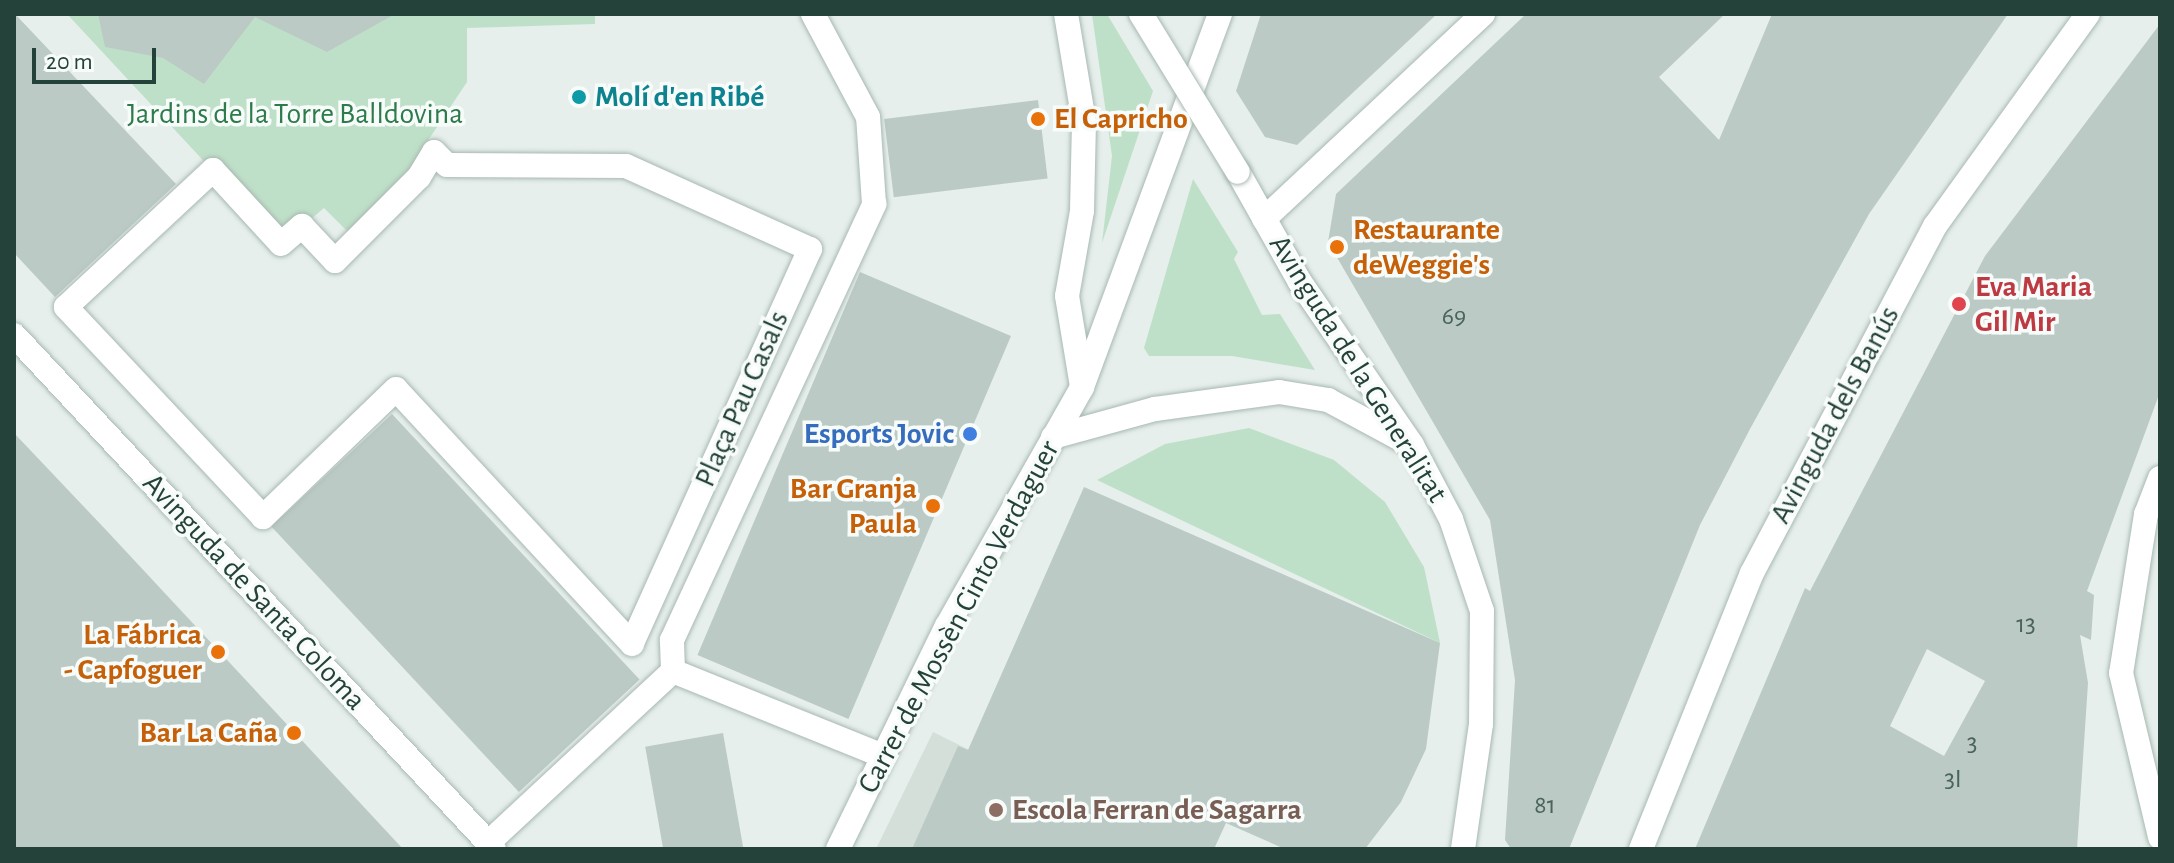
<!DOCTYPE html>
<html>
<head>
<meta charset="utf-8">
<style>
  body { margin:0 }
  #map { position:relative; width:2174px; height:863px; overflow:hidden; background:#e6efeb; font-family:"Alegreya Sans",sans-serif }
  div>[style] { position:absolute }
  .built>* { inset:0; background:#d4dfda }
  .green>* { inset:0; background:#bfe0c8 }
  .building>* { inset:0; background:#bbcac4; transform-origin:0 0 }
  .roads { filter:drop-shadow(0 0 2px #a8b8b2) drop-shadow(0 0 2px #a8b8b2) }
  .minor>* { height:24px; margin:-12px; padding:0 12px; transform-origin:12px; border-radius:12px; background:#fff }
  .bridges { filter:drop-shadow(0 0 2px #a8b8b2) drop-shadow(0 0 2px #a8b8b2) }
  .minor-bridge>* { height:24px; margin:-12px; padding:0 12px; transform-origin:12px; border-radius:12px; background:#fff }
  .dots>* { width:22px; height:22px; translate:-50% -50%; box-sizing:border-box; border:4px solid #f7fbf9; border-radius:50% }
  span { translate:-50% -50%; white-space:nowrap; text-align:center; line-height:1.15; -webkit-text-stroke:7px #f7fbf9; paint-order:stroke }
  .number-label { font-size:26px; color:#4a645c }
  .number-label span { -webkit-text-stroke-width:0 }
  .culture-label { font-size:30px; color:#0d838f; font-weight:700 }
  .left { translate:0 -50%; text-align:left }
  .park-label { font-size:30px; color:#2d7a4b }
  .food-label { font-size:30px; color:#c56008; font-weight:700 }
  .right { translate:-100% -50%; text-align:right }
  .health-label { font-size:30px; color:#be3a42; font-weight:700 }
  .street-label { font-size:30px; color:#24423a }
  .shop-label { font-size:30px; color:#366cbe; font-weight:700 }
  .education-label { font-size:30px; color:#785e54; font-weight:700 }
  .frame { position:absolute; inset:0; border:16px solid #24423a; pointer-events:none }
  .scale { position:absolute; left:32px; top:48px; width:124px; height:36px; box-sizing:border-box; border:4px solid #24423a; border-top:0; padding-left:10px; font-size:24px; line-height:28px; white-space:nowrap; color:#24423a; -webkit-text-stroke:6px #f7fbf9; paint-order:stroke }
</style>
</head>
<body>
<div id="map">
  <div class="built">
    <i style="clip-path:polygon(933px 732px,1004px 767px,1215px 847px,876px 849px)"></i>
  </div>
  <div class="green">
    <i style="clip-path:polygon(67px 14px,595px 14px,595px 24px,467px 28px,467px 82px,425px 145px,434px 152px,356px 240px,324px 208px,281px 244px)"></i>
    <i style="clip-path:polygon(1092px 14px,1107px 14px,1153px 91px,1102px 243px,1112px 156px)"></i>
    <i style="clip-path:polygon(1193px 179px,1238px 252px,1234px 259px,1262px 315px,1280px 314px,1315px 370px,1232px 356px,1149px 356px,1144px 348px)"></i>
    <i style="clip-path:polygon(1249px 428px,1334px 460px,1385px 502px,1424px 567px,1440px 643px,1097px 480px,1165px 444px)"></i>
  </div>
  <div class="building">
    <i style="clip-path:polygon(15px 14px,176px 184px,55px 297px,14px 253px)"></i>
    <i style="clip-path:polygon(98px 14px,395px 14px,327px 52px,255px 17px,204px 84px,163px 58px,105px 47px)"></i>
    <i style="clip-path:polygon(1261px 14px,1437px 14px,1297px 145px,1265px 137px,1236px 91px)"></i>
    <i style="clip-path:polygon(1526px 14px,1725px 14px,1659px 77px,1719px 140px,1772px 14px,2008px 14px,1869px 214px,1750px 429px,1700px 525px,1569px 849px,1511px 849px,1505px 840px,1515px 680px,1490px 520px,1328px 242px,1336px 194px)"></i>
    <i style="clip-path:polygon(evenodd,2160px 24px,2160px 392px,2087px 591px,2094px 595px,2091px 640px,2080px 635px,2088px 683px,2077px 849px,1695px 849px,1805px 588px,1810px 591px,1985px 256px,2160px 24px,1927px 649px,1985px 681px,1944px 756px,1890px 726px,1927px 649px)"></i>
    <i style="left:1038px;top:100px;width:79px;height:155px;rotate:83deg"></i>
    <i style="left:860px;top:272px;width:164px;height:416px;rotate:23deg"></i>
    <i style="left:392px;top:414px;width:363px;height:165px;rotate:47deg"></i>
    <i style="clip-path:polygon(14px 433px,106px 530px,403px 849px,14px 849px)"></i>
    <i style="clip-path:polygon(1084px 487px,1440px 643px,1426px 749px,1401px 802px,1365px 849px,1285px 849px,1226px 823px,1214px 849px,912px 849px,958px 746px,968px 750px)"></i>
    <i style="left:723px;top:733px;width:118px;height:79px;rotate:80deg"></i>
  </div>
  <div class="roads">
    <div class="minor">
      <i style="left:1066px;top:14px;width:109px;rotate:80.5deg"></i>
      <i style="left:1084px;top:122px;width:89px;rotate:91.3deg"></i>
      <i style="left:1082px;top:211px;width:86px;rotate:100deg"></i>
      <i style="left:1067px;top:296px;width:92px;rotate:80.6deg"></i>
      <i style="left:434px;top:152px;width:18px;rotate:45deg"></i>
      <i style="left:447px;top:165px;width:179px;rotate:0.3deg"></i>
      <i style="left:626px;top:166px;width:202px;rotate:24.3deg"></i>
      <i style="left:810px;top:249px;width:433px;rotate:114.3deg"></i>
      <i style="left:632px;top:644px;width:347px;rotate:-132.8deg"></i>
      <i style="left:396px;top:389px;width:185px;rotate:136.1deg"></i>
      <i style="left:263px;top:517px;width:288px;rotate:-133.2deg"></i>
      <i style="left:66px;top:307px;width:201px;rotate:-43deg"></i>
      <i style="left:213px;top:170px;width:100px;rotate:47.4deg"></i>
      <i style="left:281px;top:244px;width:28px;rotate:-41deg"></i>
      <i style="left:302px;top:226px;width:48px;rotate:46.7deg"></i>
      <i style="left:335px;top:261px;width:119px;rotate:-45deg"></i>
      <i style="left:419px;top:177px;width:29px;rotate:-59deg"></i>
      <i style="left:1238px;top:172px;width:126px;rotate:60.6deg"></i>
      <i style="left:1300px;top:282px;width:198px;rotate:55.5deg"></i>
      <i style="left:1412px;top:445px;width:84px;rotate:62.2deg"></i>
      <i style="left:1451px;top:519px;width:97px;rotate:71.4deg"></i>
      <i style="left:1482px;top:611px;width:113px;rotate:90.5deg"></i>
      <i style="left:1481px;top:724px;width:126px;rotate:98.2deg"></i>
      <i style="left:1264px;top:219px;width:300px;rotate:-43.1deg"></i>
      <i style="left:14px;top:335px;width:703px;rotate:46.96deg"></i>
      <i style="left:1053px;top:437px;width:106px;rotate:-15.4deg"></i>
      <i style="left:1155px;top:409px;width:125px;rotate:-7.8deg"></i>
      <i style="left:1279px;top:392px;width:50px;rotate:9.3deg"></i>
      <i style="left:1328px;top:400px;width:89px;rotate:28.3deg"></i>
      <i style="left:2160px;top:478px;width:39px;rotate:111deg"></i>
      <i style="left:2146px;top:514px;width:161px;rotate:98.9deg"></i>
      <i style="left:2121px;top:673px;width:169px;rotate:76.6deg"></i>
      <i style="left:673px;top:671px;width:227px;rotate:22deg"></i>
      <i style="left:488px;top:843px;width:253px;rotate:-42.9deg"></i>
      <i style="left:673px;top:671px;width:31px;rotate:-92deg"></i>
      <i style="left:672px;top:640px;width:481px;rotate:-65.1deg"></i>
      <i style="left:874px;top:204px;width:87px;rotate:-93.9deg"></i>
      <i style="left:868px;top:117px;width:117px;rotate:-118.1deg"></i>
      <i style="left:838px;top:849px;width:248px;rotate:-64deg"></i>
      <i style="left:947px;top:626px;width:274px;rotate:-60.5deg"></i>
      <i style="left:1082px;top:387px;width:398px;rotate:-69.7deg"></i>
      <i style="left:1641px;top:849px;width:297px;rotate:-68.1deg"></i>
      <i style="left:1752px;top:573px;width:392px;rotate:-62.2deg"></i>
      <i style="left:1935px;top:226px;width:261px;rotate:-54.2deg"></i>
    </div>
  </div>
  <div class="bridges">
    <div class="minor-bridge">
      <i style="left:1141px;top:14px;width:185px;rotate:58.5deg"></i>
    </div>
  </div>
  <div class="dots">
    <i style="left:579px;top:97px;background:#0f9aa8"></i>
    <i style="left:1038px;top:119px;background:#e8710a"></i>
    <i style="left:1337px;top:247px;background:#e8710a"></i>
    <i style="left:1959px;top:304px;background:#e0444e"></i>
    <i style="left:970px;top:434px;background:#3f7fe0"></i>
    <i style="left:933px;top:506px;background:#e8710a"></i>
    <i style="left:218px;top:652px;background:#e8710a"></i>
    <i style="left:294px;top:733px;background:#e8710a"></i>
    <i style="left:996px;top:810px;background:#8d6e63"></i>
  </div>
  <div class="number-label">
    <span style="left:1454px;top:317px">69</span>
    <span style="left:2026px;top:625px">13</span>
    <span style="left:1972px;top:744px">3</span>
    <span style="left:1953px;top:780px">3I</span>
    <span style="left:1545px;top:806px">81</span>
  </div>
  <div class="culture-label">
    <span class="left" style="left:595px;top:97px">Molí d'en Ribé</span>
  </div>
  <div class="park-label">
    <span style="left:295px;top:114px">Jardins de la Torre Balldovina</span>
  </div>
  <div class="food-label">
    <span class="left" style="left:1054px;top:119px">El Capricho</span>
    <span class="left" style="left:1353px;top:247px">Restaurante<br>deWeggie's</span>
    <span class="right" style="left:917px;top:506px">Bar Granja<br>Paula</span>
    <span class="right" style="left:202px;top:652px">La Fábrica<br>- Capfoguer</span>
    <span class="right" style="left:278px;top:733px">Bar La Caña</span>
  </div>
  <div class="health-label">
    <span class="left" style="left:1975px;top:304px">Eva Maria<br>Gil Mir</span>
  </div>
  <div class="street-label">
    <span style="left:1358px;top:369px;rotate:58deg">Avinguda de la Generalitat</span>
    <span style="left:742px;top:399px;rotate:-66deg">Plaça Pau Casals</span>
    <span style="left:1835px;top:415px;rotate:-62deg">Avinguda dels Banús</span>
    <span style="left:254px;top:592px;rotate:47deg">Avinguda de Santa Coloma</span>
    <span style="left:959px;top:617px;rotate:-62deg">Carrer de Mossèn Cinto Verdaguer</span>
  </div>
  <div class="shop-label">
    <span class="right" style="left:954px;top:434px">Esports Jovic</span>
  </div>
  <div class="education-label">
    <span class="left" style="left:1012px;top:810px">Escola Ferran de Sagarra</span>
  </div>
  <div class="frame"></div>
  <div class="scale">20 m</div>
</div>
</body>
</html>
